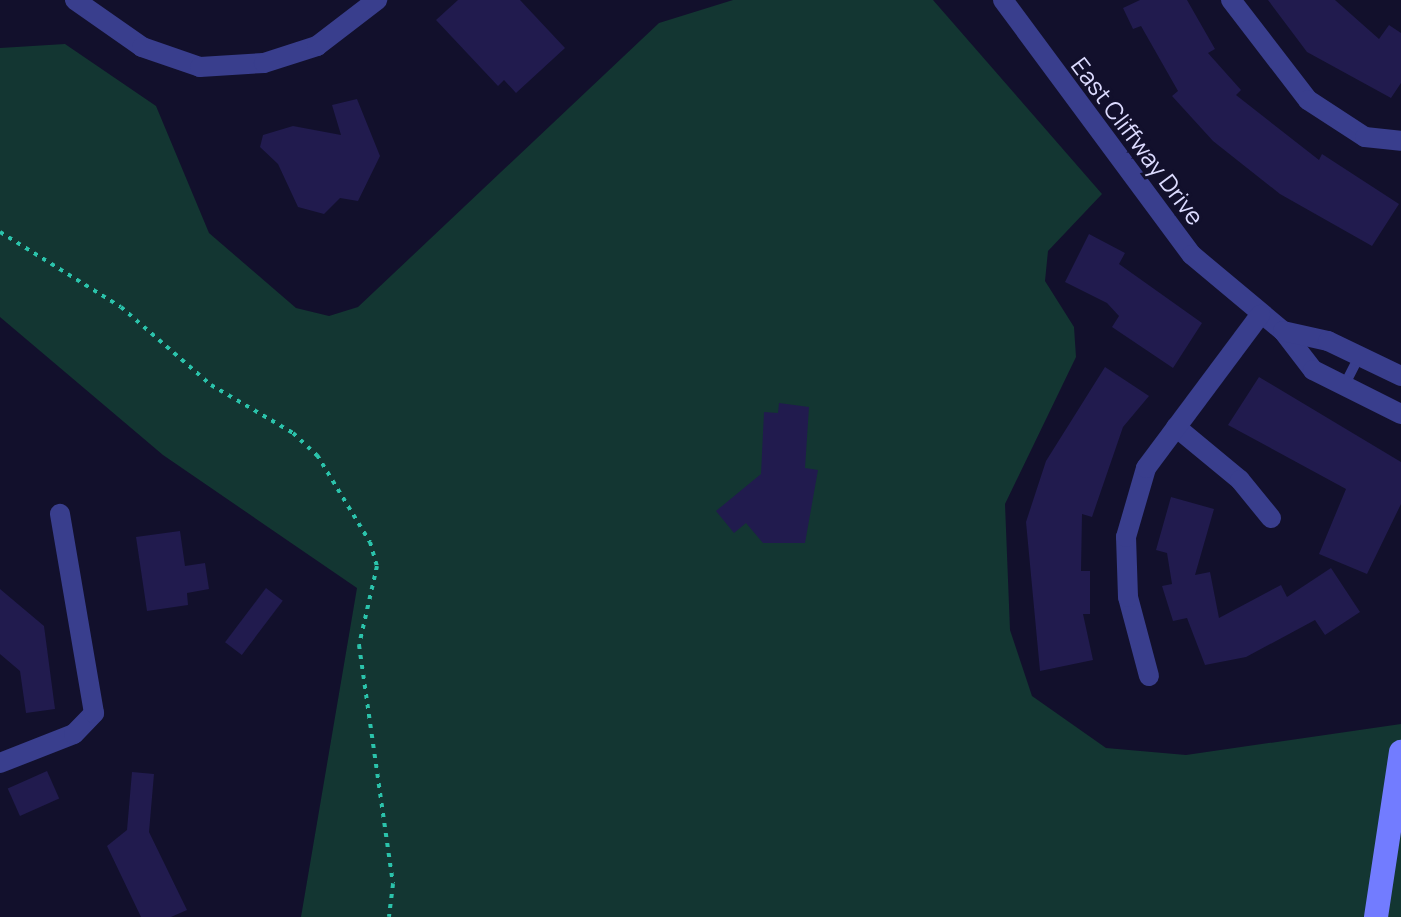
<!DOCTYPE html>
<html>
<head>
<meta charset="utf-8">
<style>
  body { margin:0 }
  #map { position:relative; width:1401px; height:917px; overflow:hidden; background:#12102c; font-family:Manrope,sans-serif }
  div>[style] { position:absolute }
  .green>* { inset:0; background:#133632 }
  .building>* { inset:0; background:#211b4e; transform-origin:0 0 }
  .path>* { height:4px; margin-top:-2px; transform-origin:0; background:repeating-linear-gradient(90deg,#2bc3ab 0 4px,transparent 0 10px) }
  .lane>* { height:10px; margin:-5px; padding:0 5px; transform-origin:5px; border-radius:5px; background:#393e8d }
  .street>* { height:20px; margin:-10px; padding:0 10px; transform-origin:10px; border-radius:10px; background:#393e8d }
  .secondary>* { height:24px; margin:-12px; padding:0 12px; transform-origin:12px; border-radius:12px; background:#727cff }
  span { translate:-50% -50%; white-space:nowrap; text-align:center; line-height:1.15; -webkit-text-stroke:6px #12102c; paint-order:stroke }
  .street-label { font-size:24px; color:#dcdbff }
</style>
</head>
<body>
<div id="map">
  <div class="green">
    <i style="clip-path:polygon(733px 0,933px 0,1102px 194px,1048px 251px,1045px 281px,1074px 327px,1076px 357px,1005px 504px,1010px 630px,1032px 696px,1106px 748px,1186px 755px,1401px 724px,1401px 917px,301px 917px,357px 588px,163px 455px,0 317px,0 48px,65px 44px,156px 106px,209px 233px,296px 308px,329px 316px,358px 307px,659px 23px)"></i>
  </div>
  <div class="building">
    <i style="clip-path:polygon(458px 0,520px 0,565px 48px,516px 93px,504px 80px,498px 86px,436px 20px)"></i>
    <i style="clip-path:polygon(1140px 0,1187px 0,1215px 49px,1208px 53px,1241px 90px,1236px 95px,1319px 160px,1322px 154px,1399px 204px,1372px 246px,1280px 194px,1213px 141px,1172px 96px,1178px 91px,1141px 26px,1133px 29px,1123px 8px)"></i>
    <i style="clip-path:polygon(1268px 0,1335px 0,1379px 39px,1389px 25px,1401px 33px,1401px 83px,1391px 98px,1307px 52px)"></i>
    <i style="clip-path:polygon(357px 99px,380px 156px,358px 201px,340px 198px,324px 214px,298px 207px,278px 164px,260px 147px,263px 135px,293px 126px,341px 135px,332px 105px)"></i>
    <i style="clip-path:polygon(1089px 234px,1125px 253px,1119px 264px,1202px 323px,1173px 368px,1112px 327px,1119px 316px,1107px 303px,1065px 282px)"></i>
    <i style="clip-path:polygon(1105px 367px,1149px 396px,1123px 427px,1092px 517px,1082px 514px,1081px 571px,1090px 571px,1090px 614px,1083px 614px,1093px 660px,1040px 671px,1026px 522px,1046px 461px)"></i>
    <i style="clip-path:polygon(1259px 377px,1401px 462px,1401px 504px,1367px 574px,1319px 554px,1346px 489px,1228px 425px)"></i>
    <i style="clip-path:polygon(779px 403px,809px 407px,805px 468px,818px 470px,805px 543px,763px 543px,746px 523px,734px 533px,716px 511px,761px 474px,764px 412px,778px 413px)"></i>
    <i style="clip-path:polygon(1171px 497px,1214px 509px,1195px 575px,1210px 572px,1219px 618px,1281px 585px,1287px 597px,1331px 568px,1360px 612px,1325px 635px,1315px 620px,1246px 657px,1205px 665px,1187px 618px,1173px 621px,1162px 586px,1172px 584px,1167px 553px,1156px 550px)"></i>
    <i style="clip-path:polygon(180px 531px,185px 566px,205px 563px,209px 589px,187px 593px,188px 605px,147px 611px,136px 537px)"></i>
    <i style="left:266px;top:588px;width:21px;height:68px;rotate:37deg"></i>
    <i style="clip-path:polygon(0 589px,44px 626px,55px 709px,26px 713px,20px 671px,0 654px)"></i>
    <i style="left:47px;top:771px;width:30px;height:43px;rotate:66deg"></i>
    <i style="clip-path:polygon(132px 772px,154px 774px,149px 832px,187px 910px,171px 917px,141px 917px,107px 846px,127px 830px)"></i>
  </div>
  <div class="path">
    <i style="left:0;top:232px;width:142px;rotate:31.8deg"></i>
    <i style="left:121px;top:307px;width:119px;rotate:40.9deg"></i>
    <i style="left:211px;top:385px;width:95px;rotate:30.3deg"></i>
    <i style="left:293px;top:433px;width:33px;rotate:43deg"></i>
    <i style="left:317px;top:455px;width:102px;rotate:58.7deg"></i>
    <i style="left:370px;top:542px;width:25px;rotate:74deg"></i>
    <i style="left:377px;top:566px;width:81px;rotate:102.8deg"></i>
    <i style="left:359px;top:645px;width:241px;rotate:81.9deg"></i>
    <i style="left:393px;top:884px;width:33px;rotate:97deg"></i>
  </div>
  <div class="lane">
    <i style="left:1344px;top:386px;width:34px;rotate:-63deg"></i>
  </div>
  <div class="street">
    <i style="left:75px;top:0;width:82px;rotate:35deg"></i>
    <i style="left:142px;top:47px;width:61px;rotate:19deg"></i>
    <i style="left:200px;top:67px;width:64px;rotate:-3.6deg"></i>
    <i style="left:264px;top:63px;width:56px;rotate:-17.8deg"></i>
    <i style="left:317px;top:46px;width:76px;rotate:-37.5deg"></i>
    <i style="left:1003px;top:0;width:317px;rotate:53.5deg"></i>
    <i style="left:1192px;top:255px;width:119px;rotate:39.9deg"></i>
    <i style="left:1283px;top:331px;width:49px;rotate:52.4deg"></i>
    <i style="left:1313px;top:370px;width:98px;rotate:26.6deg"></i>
    <i style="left:1231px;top:0;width:126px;rotate:52.4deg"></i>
    <i style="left:1308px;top:100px;width:68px;rotate:33deg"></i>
    <i style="left:1365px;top:137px;width:36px;rotate:6deg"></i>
    <i style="left:1283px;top:331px;width:46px;rotate:12.5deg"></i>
    <i style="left:1328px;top:341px;width:81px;rotate:25.6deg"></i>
    <i style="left:1176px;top:427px;width:83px;rotate:39.6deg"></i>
    <i style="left:1240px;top:480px;width:49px;rotate:50.8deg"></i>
    <i style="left:1149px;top:676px;width:82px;rotate:-104.9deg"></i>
    <i style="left:1128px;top:597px;width:60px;rotate:-91.9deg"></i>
    <i style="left:1126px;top:537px;width:72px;rotate:-73.8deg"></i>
    <i style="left:1146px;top:468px;width:191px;rotate:-53.3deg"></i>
    <i style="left:0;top:763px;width:79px;rotate:-21.4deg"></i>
    <i style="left:74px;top:734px;width:29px;rotate:-46deg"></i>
    <i style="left:94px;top:713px;width:202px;rotate:-99.7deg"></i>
  </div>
  <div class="secondary">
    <i style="left:1376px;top:917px;width:167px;rotate:-81.4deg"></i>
  </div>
  <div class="street-label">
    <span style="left:1138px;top:141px;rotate:53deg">East Cliffway Drive</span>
  </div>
</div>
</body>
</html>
